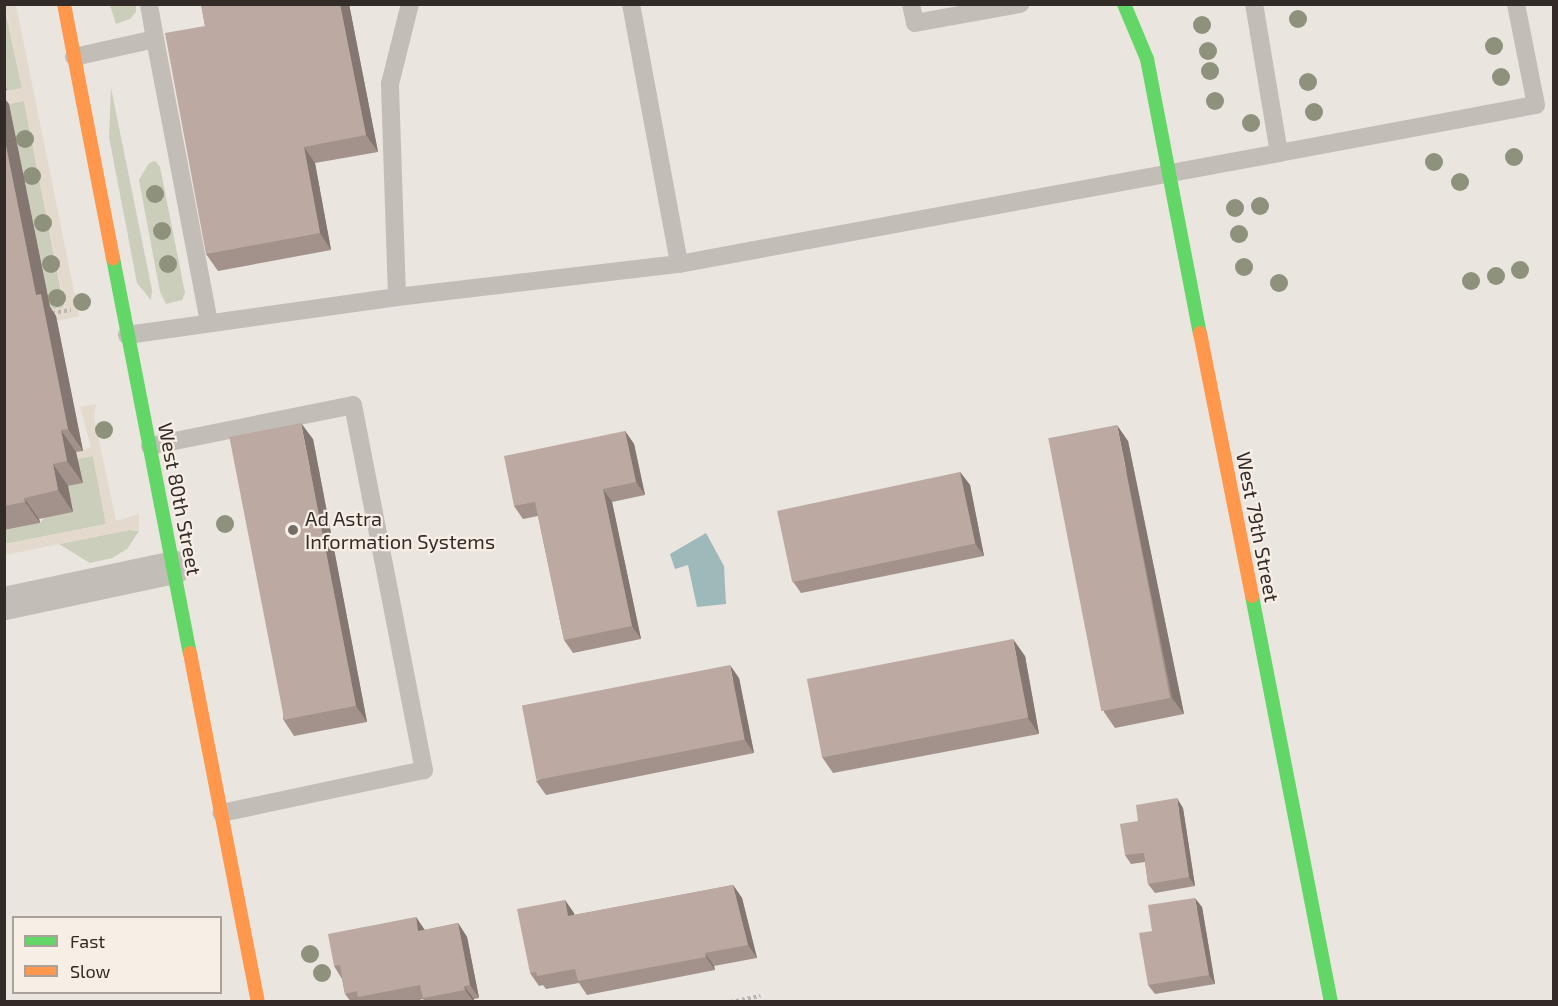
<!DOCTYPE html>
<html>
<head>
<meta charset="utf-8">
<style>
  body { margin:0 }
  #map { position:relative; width:1558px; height:1006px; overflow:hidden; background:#eae5df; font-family:"Exo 2",sans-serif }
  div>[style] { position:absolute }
  .green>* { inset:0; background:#cbceba; transform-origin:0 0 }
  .plaza>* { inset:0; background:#e3d9cd }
  .water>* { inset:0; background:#9db9b9 }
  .path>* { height:4px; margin-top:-2px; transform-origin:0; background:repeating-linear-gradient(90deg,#bbb6b1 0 3px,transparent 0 6px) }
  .lane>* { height:18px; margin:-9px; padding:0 9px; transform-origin:9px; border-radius:9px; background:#c3bdb8 }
  .street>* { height:33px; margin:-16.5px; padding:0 16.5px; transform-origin:16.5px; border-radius:16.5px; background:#c3bdb8 }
  .fast>* { height:14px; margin:-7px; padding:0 7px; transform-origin:7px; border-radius:7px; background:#63d668 }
  .slow>* { height:14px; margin:-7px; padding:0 7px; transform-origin:7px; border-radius:7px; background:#ff974d }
  .trees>* { width:18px; height:18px; margin:-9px; border-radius:50%; background:#8e927d }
  .wall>* { inset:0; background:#a2928b }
  .shaded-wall>* { inset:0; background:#847771 }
  .building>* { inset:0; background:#bcaaa2; transform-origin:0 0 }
  .dots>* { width:16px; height:16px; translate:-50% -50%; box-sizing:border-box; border:3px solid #f7efe6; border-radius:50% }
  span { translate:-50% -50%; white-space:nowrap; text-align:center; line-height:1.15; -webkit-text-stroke:4.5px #f7efe6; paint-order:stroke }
  .street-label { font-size:20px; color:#332b27 }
  .poi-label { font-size:20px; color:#332b27 }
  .left { translate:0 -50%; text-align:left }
  .frame { position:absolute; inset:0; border:6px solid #332b27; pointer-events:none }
  .legend { position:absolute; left:12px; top:916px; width:210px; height:78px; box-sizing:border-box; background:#f7efe6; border:2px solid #a9a19a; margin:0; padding:8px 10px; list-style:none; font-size:18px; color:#332b27 }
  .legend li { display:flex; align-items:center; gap:12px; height:30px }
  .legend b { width:30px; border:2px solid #a9a19a }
</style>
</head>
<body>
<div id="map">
  <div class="green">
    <i style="clip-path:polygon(4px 5px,22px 88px,7px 91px,4px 78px)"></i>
    <i style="clip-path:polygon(110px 5px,136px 5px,136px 12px,130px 19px,116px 24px)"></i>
    <i style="clip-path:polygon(111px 88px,152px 290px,151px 300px,137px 283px,109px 137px)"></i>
    <i style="left:24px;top:101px;width:210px;height:15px;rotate:79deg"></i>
    <i style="clip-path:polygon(155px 161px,160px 167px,185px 293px,182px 300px,166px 304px,160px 292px,139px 180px,149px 163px)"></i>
    <i style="clip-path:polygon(93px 456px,106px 524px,5px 544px,5px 530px,40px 523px,68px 486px,82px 483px,77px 459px)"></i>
    <i style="clip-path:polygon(129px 530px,139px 531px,127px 549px,112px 558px,90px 563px,59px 544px)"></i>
  </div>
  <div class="plaza">
    <i style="clip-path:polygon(5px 5px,16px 5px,79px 316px,57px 321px,50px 310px,65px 307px,24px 101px,5px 105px,5px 92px,22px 88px)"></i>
    <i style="clip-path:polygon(96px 404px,94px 417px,116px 521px,139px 514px,139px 531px,129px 530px,5px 555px,5px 544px,106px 524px,93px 456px,77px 459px,76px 452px,91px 447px,80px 407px)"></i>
  </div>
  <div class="water">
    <i style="clip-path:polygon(706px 533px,724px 566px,726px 604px,697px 607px,688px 565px,675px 569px,670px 554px)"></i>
  </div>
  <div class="path">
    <i style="left:52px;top:313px;width:19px;rotate:-9deg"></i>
    <i style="left:730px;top:1002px;width:31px;rotate:-11deg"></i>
  </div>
  <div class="lane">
    <i style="left:631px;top:4px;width:264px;rotate:79.5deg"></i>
    <i style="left:911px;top:4px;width:19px;rotate:78deg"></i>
    <i style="left:915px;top:23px;width:107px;rotate:-10.3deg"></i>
    <i style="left:155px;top:39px;width:288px;rotate:79.2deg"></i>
    <i style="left:74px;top:57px;width:83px;rotate:-12.5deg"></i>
    <i style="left:155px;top:39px;width:36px;rotate:-100deg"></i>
    <i style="left:1279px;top:153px;width:261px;rotate:-10.6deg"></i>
    <i style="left:1536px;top:105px;width:103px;rotate:-101.2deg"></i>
    <i style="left:397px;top:297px;width:213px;rotate:-91.9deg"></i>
    <i style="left:390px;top:84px;width:82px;rotate:-76deg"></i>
    <i style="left:127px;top:335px;width:273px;rotate:-8deg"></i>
    <i style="left:397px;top:297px;width:284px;rotate:-6.7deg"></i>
    <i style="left:679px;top:264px;width:610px;rotate:-10.48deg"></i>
    <i style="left:1279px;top:153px;width:151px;rotate:-99.5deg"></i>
    <i style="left:150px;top:446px;width:207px;rotate:-11.4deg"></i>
    <i style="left:353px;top:405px;width:372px;rotate:79deg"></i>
    <i style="left:424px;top:770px;width:207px;rotate:168deg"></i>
  </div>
  <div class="street">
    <i style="left:4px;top:603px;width:174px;rotate:-12deg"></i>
  </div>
  <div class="fast">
    <i style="left:1124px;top:4px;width:60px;rotate:67.3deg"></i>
    <i style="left:1147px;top:59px;width:279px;rotate:79.1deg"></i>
    <i style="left:113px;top:258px;width:402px;rotate:79deg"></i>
    <i style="left:1252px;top:596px;width:414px;rotate:79deg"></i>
  </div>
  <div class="slow">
    <i style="left:64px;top:4px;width:259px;rotate:79.1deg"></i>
    <i style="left:1200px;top:333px;width:268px;rotate:78.8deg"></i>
    <i style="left:190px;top:653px;width:356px;rotate:79deg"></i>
  </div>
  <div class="trees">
    <i style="left:1298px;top:19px"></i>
    <i style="left:1202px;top:25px"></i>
    <i style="left:1494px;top:46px"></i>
    <i style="left:1208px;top:51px"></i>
    <i style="left:1210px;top:71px"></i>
    <i style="left:1501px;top:77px"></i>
    <i style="left:1308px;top:82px"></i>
    <i style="left:1215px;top:101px"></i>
    <i style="left:1314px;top:112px"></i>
    <i style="left:1251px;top:123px"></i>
    <i style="left:25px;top:139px"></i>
    <i style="left:1514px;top:157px"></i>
    <i style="left:1434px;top:162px"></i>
    <i style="left:32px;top:176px"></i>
    <i style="left:1460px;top:182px"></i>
    <i style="left:155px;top:194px"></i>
    <i style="left:1260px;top:206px"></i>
    <i style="left:1235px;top:208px"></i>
    <i style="left:43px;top:223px"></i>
    <i style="left:162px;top:231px"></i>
    <i style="left:1239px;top:234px"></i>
    <i style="left:51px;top:264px"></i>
    <i style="left:168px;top:264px"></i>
    <i style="left:1244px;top:267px"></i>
    <i style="left:1520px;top:270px"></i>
    <i style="left:1496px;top:276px"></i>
    <i style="left:1471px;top:281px"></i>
    <i style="left:1279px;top:283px"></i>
    <i style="left:57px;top:298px"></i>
    <i style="left:82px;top:302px"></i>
    <i style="left:104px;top:430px"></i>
    <i style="left:225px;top:524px"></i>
    <i style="left:310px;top:954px"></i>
    <i style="left:322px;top:973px"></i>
  </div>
  <div class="wall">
    <i style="clip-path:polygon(201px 4px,349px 4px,378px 152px,315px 163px,331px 250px,218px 271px,206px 254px,205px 26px)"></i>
    <i style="clip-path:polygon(4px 98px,9px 104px,50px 307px,56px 316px,83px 451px,76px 452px,83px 483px,68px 486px,73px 512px,39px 519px,40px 523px,4px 530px)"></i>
    <i style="clip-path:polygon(625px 431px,634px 444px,645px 495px,612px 502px,641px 639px,573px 653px,564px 640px,538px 516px,523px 519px,514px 506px)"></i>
    <i style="clip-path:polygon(313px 439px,367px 722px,294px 736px,283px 719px)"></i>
    <i style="clip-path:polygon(1128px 441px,1184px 714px,1115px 728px,1104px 712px)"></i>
    <i style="clip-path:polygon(960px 472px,970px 485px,984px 556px,801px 593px,792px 580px)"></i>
    <i style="clip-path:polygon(1025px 656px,1039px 734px,833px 773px,822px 757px)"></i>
    <i style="clip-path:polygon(739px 678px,754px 753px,546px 795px,536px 781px)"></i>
    <i style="clip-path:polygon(1183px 808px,1195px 886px,1155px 893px,1148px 884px,1145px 862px,1131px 864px,1125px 855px)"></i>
    <i style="clip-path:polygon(733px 885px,742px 898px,757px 958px,714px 966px,715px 970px,587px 995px,579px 983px,546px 989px,543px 985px,539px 986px,530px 973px,565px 900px,574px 915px)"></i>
    <i style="clip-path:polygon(1202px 907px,1215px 984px,1155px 994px,1148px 985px,1152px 931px)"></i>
    <i style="clip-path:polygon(416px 917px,425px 930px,458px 923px,467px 937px,479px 998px,474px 999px,474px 1002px,425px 1002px,423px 999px,412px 1002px,351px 1002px,345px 994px,342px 979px,334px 966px)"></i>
  </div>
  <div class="shaded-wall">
    <i style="clip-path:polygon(340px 4px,349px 4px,378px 152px,366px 135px)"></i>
    <i style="clip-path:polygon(4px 78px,7px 91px,4px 87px)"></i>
    <i style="clip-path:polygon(4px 98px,9px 104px,50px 307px,56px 316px,83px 451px,68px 429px,36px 295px,4px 136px)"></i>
    <i style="clip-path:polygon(304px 147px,315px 163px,331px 250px,320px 233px)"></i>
    <i style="clip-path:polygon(301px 423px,313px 439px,367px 722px,356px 706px)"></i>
    <i style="clip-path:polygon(1117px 425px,1128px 441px,1184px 714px,1172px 698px)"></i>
    <i style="clip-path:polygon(61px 430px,76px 452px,83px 483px,67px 461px)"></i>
    <i style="clip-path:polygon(625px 431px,634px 444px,645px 495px,636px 482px)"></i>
    <i style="clip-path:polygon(53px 464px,68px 486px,73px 512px,58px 490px)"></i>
    <i style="clip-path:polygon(960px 472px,970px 485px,984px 556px,975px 543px)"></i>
    <i style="clip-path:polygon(603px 489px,612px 502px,641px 639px,632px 626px)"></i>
    <i style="clip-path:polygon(24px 498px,39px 519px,40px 523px,25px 502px)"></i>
    <i style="clip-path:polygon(1013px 639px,1025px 656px,1039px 734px,1028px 718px)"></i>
    <i style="clip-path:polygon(730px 665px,739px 678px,754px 753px,745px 740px)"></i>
    <i style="clip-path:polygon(1177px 798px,1183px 808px,1195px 886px,1189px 877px)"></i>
    <i style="clip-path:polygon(733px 885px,742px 898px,757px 958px,748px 945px)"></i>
    <i style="clip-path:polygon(1195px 898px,1202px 907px,1215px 984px,1209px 975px)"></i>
    <i style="clip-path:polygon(565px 900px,574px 913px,577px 929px,568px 916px)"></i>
    <i style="clip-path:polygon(416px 917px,425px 931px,418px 931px)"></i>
    <i style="clip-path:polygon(458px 923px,467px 937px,479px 998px,470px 985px)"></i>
    <i style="clip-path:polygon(705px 953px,714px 966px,715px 970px,706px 957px)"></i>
    <i style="clip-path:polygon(464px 986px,474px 999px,474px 1002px,465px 990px)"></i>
  </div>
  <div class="building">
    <i style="clip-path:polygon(201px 4px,340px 4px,366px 135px,304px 147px,320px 233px,206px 254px,165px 33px,205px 26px)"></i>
    <i style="clip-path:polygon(4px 136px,36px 295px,41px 294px,68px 429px,61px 430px,67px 461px,53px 464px,58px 490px,24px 498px,25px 502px,4px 506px)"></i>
    <i style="left:301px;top:423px;width:288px;height:73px;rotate:79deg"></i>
    <i style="left:1117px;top:425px;width:278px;height:70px;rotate:79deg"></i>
    <i style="clip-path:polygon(625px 431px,636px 482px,603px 489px,632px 626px,564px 640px,535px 502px,514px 506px,504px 456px)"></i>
    <i style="left:960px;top:472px;width:73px;height:187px;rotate:78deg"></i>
    <i style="left:1013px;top:639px;width:80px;height:210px;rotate:79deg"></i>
    <i style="left:730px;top:665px;width:76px;height:212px;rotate:79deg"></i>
    <i style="clip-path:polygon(1177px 798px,1189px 877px,1148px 884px,1144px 853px,1125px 855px,1120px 824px,1138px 821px,1136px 805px)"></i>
    <i style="clip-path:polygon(733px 885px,748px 945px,705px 953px,706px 957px,578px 981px,575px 969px,537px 976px,536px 972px,530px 973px,517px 909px,565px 900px,568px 916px)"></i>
    <i style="clip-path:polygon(1195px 898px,1209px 975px,1148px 985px,1139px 933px,1152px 931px,1148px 905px)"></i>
    <i style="clip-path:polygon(416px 917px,418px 931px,458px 923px,470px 985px,464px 986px,465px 990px,423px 998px,420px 985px,358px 997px,357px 991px,345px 994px,340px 965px,334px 966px,328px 934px)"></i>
  </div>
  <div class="dots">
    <i style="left:293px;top:530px;background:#736c67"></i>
  </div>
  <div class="street-label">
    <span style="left:180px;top:499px;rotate:79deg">West 80th Street</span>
    <span style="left:1258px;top:527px;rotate:79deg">West 79th Street</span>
  </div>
  <div class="poi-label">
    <span class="left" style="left:305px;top:530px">Ad Astra<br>Information Systems</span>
  </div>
  <div class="frame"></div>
  <ul class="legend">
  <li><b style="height:8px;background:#63d668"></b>Fast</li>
  <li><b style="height:8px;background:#ff974d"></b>Slow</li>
  </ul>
</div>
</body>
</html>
